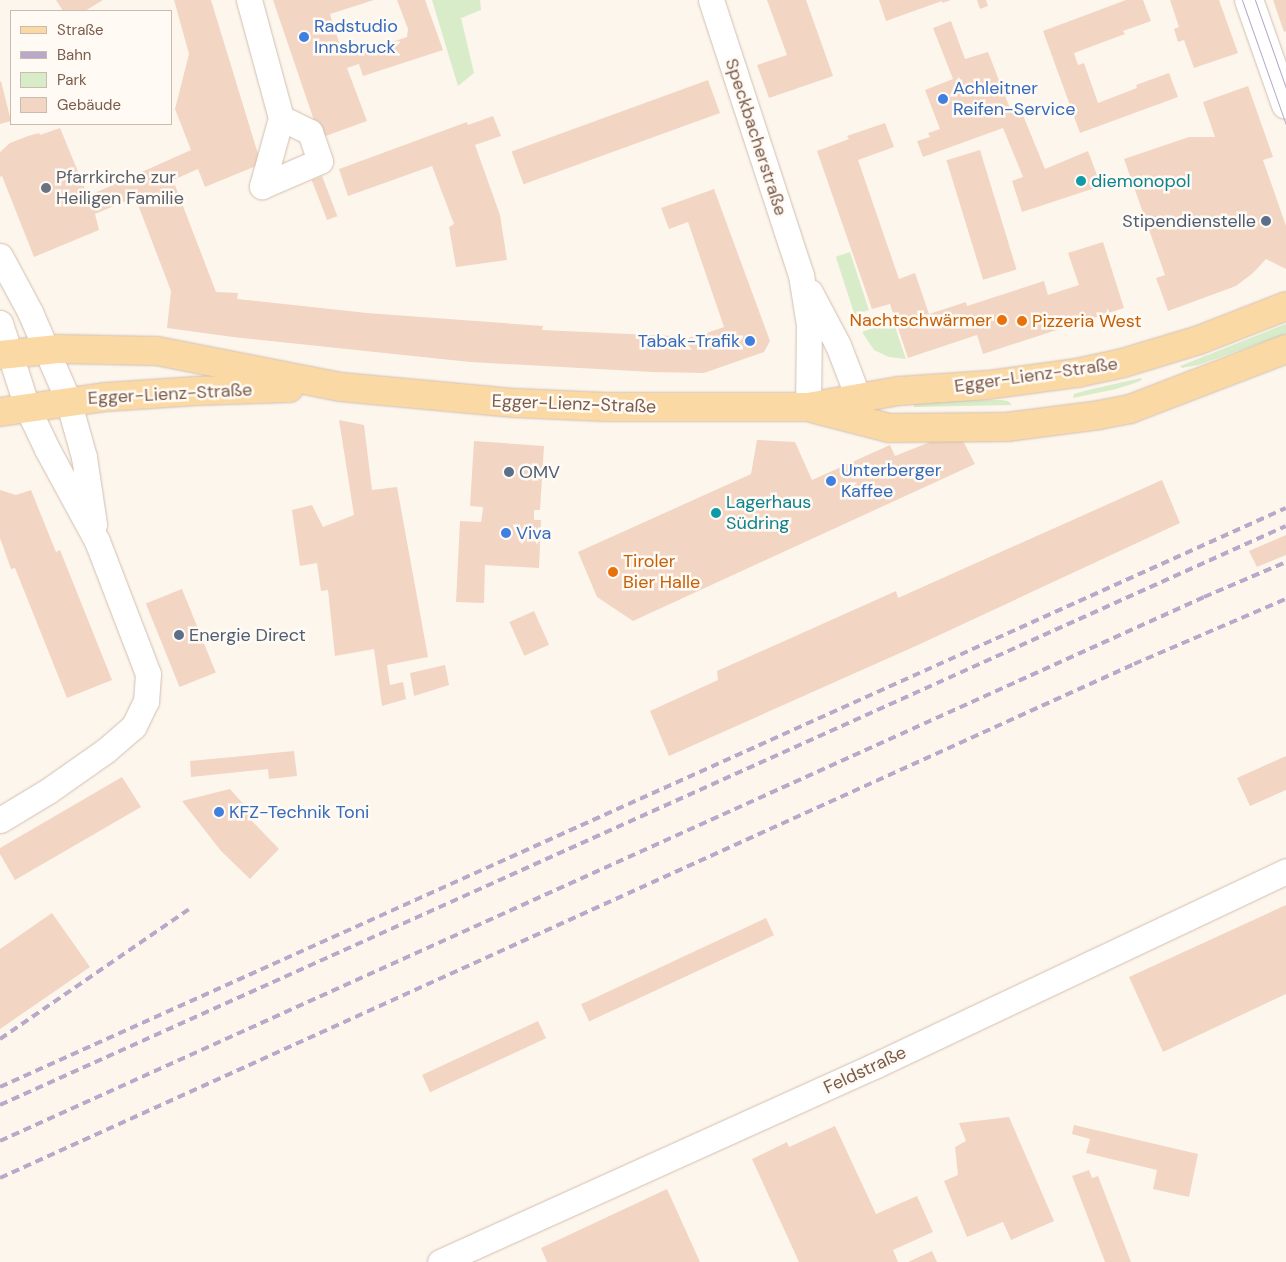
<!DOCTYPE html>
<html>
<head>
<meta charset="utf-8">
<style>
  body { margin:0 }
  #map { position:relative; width:1286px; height:1262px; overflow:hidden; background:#fdf6ec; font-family:"DM Sans",sans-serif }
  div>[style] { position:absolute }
  .green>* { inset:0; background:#d8ecc9; transform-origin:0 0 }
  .building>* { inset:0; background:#f3d5c3; transform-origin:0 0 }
  .roads { filter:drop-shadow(0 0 1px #d1beb0) drop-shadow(0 0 1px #d1beb0) }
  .minor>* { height:25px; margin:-12.5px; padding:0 12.5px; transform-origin:12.5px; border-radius:12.5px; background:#fff }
  .tertiary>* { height:28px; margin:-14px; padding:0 14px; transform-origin:14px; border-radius:14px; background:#fff }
  .primary>* { height:28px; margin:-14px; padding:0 14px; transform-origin:14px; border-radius:14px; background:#fbd9a5 }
  .tram>* { height:1px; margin:-0.5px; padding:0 0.5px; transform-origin:0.5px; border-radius:0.5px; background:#b9a8c9 }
  .rail>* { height:4px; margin-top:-2px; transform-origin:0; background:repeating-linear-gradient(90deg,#b9a8c9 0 8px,transparent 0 13px) }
  .dots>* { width:14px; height:14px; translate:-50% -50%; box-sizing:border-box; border:2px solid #fffaf3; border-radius:50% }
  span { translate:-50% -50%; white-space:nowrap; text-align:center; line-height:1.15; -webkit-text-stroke:5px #fffaf3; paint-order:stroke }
  .shop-label { font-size:18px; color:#366cbe }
  .left { translate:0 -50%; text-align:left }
  .right { translate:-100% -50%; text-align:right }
  .street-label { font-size:18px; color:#7a5c4d }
  .worship-label { font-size:18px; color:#5b616d }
  .culture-label { font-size:18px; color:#0d838f }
  .service-label { font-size:18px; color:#4e5e75 }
  .food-label { font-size:18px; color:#c56008 }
  .legend { position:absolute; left:10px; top:10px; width:162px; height:115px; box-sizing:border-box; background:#fffaf3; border:1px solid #cabbb1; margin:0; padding:6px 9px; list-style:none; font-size:15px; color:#7a5c4d }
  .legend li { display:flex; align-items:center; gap:10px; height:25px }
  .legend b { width:25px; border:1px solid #cabbb1 }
</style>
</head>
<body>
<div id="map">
  <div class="green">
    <i style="clip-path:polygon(432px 0,480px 0,481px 10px,461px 18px,474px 73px,458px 86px)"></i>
    <i style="left:850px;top:252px;width:61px;height:15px;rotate:72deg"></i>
    <i style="clip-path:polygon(893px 321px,906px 359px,889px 357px,874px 350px,862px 332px)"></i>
    <i style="clip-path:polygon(1286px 324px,1286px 334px,1198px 365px,1182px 368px,1180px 366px)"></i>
    <i style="clip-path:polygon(1141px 378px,1142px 380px,1135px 383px,1116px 389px,1073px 398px,1074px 394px,1088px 390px)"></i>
    <i style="clip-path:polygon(1001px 400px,1008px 401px,1012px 405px,914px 407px,914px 401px)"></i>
  </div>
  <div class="building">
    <i style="clip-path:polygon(56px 0,103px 0,85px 11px,63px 11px)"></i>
    <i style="clip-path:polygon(174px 0,211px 0,261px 164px,205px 187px,198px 169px,173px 180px,216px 292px,238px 293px,237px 299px,367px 313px,543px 326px,542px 330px,695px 337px,724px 327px,688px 222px,669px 229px,661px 208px,714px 189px,770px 341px,764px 352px,704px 373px,652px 372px,470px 362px,233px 337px,167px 328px,171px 291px,135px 197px,95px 214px,99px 230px,34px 257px,2px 176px,0 177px,0 152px,10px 143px,28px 136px,39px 133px,40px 135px,60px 128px,88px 196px,191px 150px,175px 109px,189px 54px)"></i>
    <i style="clip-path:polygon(273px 0,374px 0,330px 14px,341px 49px,354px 46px,357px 54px,407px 37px,408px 29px,397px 0,425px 0,443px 50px,363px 76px,359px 64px,347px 68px,367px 121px,320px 138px)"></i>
    <i style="clip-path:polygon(767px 0,806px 0,833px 76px,769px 98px,757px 65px,787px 55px)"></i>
    <i style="clip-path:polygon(879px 0,951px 0,942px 3px,942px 1px,886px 21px)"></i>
    <i style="clip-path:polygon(977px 0,986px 0,988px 6px,980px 9px)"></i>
    <i style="clip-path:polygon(1126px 0,1143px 0,1151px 21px,1123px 31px,1125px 34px,1074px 53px,1078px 65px,1084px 63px,1098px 103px,1137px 88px,1136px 85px,1169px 73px,1178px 97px,1080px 133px,1043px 31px)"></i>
    <i style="clip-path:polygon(1170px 0,1219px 0,1238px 53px,1194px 68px,1184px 40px,1178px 42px,1174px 29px,1179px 27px)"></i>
    <i style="clip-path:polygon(1273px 0,1286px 0,1286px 31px,1284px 32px)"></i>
    <i style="clip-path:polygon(951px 21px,965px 59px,988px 52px,1011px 111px,1020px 108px,1045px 169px,1088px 151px,1101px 186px,1022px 212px,1012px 181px,1023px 177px,1003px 128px,923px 157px,917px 141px,930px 137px,928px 133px,940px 129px,925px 90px,953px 79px,933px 28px)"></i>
    <i style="left:708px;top:80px;width:35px;height:209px;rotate:70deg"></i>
    <i style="clip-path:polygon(1px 81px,11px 121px,0 124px,0 82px)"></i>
    <i style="clip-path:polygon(1248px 86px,1273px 157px,1263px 160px,1286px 226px,1286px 269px,1266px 259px,1253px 273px,1236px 286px,1168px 311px,1156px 278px,1165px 275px,1124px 159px,1189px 137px,1215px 137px,1203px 102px)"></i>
    <i style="clip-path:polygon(493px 116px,501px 136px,475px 145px,500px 215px,507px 260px,456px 267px,449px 227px,454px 224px,432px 166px,348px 196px,339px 169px,467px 122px,468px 125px)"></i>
    <i style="clip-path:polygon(885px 123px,894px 147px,858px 160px,899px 279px,915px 273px,929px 314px,966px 302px,967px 306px,1044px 281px,1048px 295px,1079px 285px,1068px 253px,1103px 242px,1124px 308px,983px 354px,977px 335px,908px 358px,890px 304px,872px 309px,817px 151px,849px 139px,847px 136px)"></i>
    <i style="left:980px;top:150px;width:125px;height:35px;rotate:73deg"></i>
    <i style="left:322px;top:176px;width:43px;height:11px;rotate:69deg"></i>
    <i style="clip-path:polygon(339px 420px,364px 425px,372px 490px,397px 487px,428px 657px,387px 665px,390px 685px,403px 682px,406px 699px,382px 706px,374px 649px,335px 656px,328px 590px,321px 591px,317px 563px,300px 566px,292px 510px,312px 505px,323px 527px,354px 515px)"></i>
    <i style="clip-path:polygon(757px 440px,795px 442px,812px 480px,890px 445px,895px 456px,935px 440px,963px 441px,975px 464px,633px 621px,597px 597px,578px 552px,751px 474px)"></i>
    <i style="clip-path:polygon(474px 441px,544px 446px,540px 510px,534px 510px,534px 520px,541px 520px,539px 568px,485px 565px,484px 603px,456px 602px,460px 521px,481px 522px,482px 516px,483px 507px,470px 506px)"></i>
    <i style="clip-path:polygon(1162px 480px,1180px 523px,918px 645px,669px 756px,650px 711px,718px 680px,717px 671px,896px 591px,898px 598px)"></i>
    <i style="clip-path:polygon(0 490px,16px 495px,31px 490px,56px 552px,60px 550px,112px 680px,67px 698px,15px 568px,11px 569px,0 538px)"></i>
    <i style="clip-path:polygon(1286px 535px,1286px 555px,1257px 567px,1249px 551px)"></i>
    <i style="left:182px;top:589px;width:90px;height:39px;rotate:68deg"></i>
    <i style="left:534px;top:611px;width:37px;height:27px;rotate:66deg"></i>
    <i style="clip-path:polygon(445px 665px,449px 685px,414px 696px,410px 673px)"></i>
    <i style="clip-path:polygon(294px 751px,297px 776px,269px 779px,268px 769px,191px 777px,190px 761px)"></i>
    <i style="clip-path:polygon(1286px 756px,1286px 790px,1250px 806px,1237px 778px)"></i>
    <i style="clip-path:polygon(122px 777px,141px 807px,15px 880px,0 854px,0 848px)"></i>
    <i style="clip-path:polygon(230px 789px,254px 816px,251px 820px,279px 849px,250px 879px,221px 851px,182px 801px)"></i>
    <i style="clip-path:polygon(1286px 905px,1286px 994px,1163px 1052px,1129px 977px)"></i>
    <i style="clip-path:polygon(52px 913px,90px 967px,0 1029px,0 949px)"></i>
    <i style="left:766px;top:918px;width:19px;height:204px;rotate:65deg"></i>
    <i style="left:538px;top:1021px;width:19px;height:128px;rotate:65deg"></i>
    <i style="clip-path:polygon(1009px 1117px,1054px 1221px,1011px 1240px,1003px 1222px,967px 1237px,944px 1181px,958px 1175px,955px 1147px,966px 1141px,959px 1123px)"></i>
    <i style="clip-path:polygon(1074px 1125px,1198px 1154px,1189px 1197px,1153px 1189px,1157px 1170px,1086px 1153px,1090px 1139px,1072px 1134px)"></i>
    <i style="clip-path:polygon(835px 1126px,876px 1214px,917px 1196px,933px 1232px,893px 1250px,898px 1262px,799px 1262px,752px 1159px,787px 1142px,789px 1147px)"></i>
    <i style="clip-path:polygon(1089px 1170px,1092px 1178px,1098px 1176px,1131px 1262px,1105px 1262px,1072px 1176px)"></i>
    <i style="clip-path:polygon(667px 1189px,700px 1262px,547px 1262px,541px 1248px)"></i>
    <i style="clip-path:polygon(932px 1251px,937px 1262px,908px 1262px)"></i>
  </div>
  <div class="roads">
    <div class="minor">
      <i style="left:249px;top:0;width:122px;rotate:74.8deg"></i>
      <i style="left:281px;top:118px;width:71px;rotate:105.6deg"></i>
      <i style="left:711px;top:0;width:289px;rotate:71.9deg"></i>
      <i style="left:801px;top:275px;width:51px;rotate:80.9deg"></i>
      <i style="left:809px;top:325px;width:82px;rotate:90.7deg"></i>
      <i style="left:262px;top:186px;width:63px;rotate:-23.3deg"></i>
      <i style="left:320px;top:161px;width:31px;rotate:-109deg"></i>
      <i style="left:310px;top:132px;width:32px;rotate:-154deg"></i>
      <i style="left:0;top:256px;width:64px;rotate:61.8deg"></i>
      <i style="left:30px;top:312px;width:96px;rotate:66.6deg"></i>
      <i style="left:68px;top:400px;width:59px;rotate:74.3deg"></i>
      <i style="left:84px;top:457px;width:68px;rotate:81.5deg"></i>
      <i style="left:810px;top:292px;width:60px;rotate:62.2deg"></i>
      <i style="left:838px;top:345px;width:56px;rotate:69deg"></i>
      <i style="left:0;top:323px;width:88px;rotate:72.2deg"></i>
      <i style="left:27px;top:407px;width:47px;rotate:64.5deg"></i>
      <i style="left:47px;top:449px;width:105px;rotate:61.5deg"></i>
      <i style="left:97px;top:541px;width:142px;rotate:69deg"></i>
      <i style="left:148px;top:674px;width:27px;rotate:94deg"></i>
      <i style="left:146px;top:701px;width:28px;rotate:116deg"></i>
      <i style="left:134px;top:726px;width:38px;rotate:139deg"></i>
      <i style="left:105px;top:751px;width:70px;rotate:144.9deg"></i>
      <i style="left:48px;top:791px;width:56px;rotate:148.9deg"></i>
      <i style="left:440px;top:1262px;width:476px;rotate:-24.3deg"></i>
      <i style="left:874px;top:1066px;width:456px;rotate:-25.3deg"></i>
    </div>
    <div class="tertiary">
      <i style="left:1249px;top:0;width:111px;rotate:70.6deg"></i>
    </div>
    <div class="primary">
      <i style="left:0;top:355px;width:58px;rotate:-5.9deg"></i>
      <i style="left:58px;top:349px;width:99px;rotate:1.2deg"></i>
      <i style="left:157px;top:351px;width:187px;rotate:11.1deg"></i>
      <i style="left:341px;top:387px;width:175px;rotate:5.3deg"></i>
      <i style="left:515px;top:403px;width:92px;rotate:2.5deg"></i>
      <i style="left:607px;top:407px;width:201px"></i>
      <i style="left:808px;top:407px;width:92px;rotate:-10deg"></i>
      <i style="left:899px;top:391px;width:89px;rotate:-3.9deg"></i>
      <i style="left:988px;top:385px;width:90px;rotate:-7.7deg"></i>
      <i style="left:1077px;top:373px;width:47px;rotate:-12.3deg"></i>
      <i style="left:1123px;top:363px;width:79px;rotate:-16.8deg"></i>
      <i style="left:1199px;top:340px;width:93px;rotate:-21.3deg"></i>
      <i style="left:815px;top:409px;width:76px;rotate:14.4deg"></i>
      <i style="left:889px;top:428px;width:118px;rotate:-0.5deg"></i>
      <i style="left:1007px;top:427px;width:93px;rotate:-7.4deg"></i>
      <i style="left:1099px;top:415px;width:32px;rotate:-11deg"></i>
      <i style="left:1130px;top:409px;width:167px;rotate:-21deg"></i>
      <i style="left:0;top:412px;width:107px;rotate:-8.1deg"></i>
      <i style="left:106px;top:397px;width:90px;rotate:-3.8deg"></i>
      <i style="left:196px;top:391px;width:93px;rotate:-1.8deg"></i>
    </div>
  </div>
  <div class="tram">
    <i style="left:1242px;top:0;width:133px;rotate:70.6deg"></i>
    <i style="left:1255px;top:0;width:93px;rotate:70.6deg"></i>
  </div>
  <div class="rail">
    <i style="left:0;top:1039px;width:229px;rotate:-34.5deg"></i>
    <i style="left:0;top:1087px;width:1410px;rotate:-24.24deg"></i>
    <i style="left:0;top:1105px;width:1410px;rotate:-24.24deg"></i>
    <i style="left:0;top:1141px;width:1321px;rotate:-24.31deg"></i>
    <i style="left:1204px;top:597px;width:89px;rotate:-23.1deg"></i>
    <i style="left:0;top:1178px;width:1245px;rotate:-24.38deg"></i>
    <i style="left:1134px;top:664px;width:165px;rotate:-23.2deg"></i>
  </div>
  <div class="dots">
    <i style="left:304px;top:37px;background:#3f7fe0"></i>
    <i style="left:943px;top:99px;background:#3f7fe0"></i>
    <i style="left:1081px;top:181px;background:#0f9aa8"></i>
    <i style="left:46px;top:188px;background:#6b7280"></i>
    <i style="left:1266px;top:221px;background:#5c6f8a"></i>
    <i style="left:1002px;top:320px;background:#e8710a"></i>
    <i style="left:1022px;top:321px;background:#e8710a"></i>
    <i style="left:750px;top:341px;background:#3f7fe0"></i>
    <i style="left:509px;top:472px;background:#5c6f8a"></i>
    <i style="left:831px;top:481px;background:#3f7fe0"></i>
    <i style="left:716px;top:513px;background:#0f9aa8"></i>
    <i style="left:506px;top:533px;background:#3f7fe0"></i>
    <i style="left:613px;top:572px;background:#e8710a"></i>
    <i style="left:179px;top:635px;background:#5c6f8a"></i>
    <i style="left:219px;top:812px;background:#3f7fe0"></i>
  </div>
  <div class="shop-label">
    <span class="left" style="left:314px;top:37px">Radstudio<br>Innsbruck</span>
    <span class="left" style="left:953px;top:99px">Achleitner<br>Reifen-Service</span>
    <span class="right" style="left:740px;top:341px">Tabak-Trafik</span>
    <span class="left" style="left:841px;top:481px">Unterberger<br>Kaffee</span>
    <span class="left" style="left:516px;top:533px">Viva</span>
    <span class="left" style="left:229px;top:812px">KFZ-Technik Toni</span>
  </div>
  <div class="street-label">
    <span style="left:756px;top:137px;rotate:72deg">Speckbacherstraße</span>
    <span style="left:1036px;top:375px;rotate:-8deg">Egger-Lienz-Straße</span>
    <span style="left:170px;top:394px;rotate:-3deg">Egger-Lienz-Straße</span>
    <span style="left:574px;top:404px;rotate:2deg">Egger-Lienz-Straße</span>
    <span style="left:865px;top:1070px;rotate:-25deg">Feldstraße</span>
  </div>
  <div class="worship-label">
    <span class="left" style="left:56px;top:188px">Pfarrkirche zur<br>Heiligen Familie</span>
  </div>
  <div class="culture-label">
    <span class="left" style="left:1091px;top:181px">diemonopol</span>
    <span class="left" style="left:726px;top:513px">Lagerhaus<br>Südring</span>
  </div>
  <div class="service-label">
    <span class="right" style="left:1256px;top:221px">Stipendienstelle</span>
    <span class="left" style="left:519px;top:472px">OMV</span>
    <span class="left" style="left:189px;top:635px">Energie Direct</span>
  </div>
  <div class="food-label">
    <span class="right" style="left:992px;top:320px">Nachtschwärmer</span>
    <span class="left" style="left:1032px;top:321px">Pizzeria West</span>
    <span class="left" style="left:623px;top:572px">Tiroler<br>Bier Halle</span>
  </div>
  <ul class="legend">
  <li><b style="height:6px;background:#fbd9a5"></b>Straße</li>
  <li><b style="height:6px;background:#b9a8c9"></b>Bahn</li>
  <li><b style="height:14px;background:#d8ecc9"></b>Park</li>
  <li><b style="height:14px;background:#f3d5c3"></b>Gebäude</li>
  </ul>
</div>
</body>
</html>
